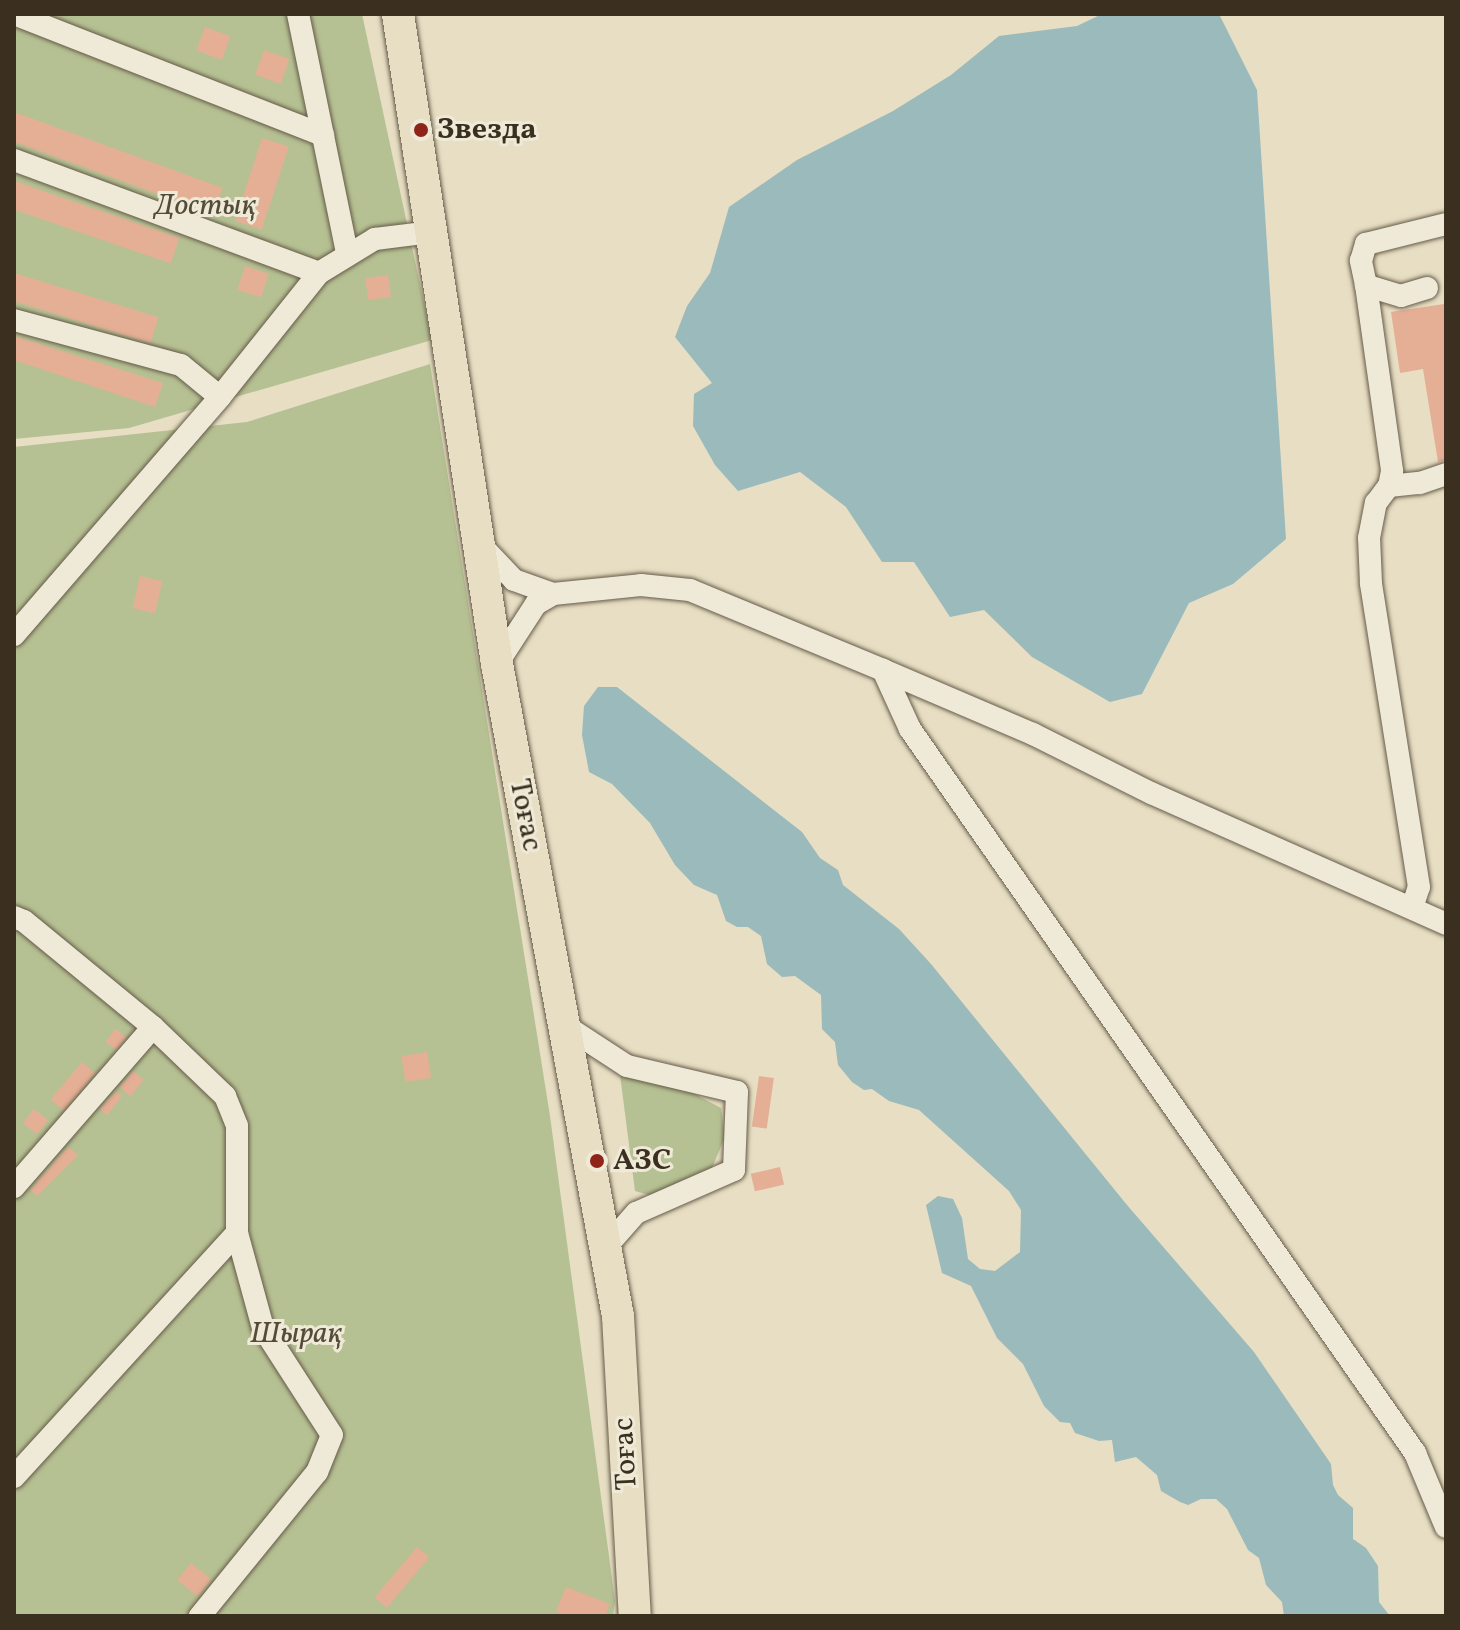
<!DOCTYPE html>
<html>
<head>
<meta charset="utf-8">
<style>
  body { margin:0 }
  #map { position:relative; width:1460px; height:1630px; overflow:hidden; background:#e7dec3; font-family:Vollkorn,serif }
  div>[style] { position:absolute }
  .green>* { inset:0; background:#b6c193 }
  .water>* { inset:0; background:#9ababc }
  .building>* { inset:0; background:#e5af95; transform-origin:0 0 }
  .roads { filter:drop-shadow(0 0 2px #665b49) drop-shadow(0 0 2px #665b49) }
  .minor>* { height:22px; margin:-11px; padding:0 11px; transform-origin:11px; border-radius:11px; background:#efead8 }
  .highway>* { height:32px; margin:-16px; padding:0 16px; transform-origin:16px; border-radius:16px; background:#e7dec3 }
  .dots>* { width:22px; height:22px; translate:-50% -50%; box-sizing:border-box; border:4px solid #efead8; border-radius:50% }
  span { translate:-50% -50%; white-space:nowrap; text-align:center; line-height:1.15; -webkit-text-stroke:6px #efead8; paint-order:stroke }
  .poi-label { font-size:30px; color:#3b2f20; font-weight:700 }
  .left { translate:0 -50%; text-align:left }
  .park-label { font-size:30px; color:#544c37; font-style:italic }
  .street-label { font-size:30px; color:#3b2f20 }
  .frame { position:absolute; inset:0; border:16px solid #3b2f20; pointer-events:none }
</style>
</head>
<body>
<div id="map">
  <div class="green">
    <i style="clip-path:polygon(14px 14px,362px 14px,432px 340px,129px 428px,14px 439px)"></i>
    <i style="clip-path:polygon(430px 364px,550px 1116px,615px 1601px,613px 1616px,14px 1616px,14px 447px,247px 422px)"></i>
    <i style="clip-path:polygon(620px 1075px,674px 1083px,721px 1108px,725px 1137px,709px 1175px,682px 1187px,677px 1182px,668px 1193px,649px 1195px,635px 1191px)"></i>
  </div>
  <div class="water">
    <i style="clip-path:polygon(1102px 14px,1219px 14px,1257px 90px,1286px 539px,1233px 584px,1189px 603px,1142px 694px,1110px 702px,1032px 657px,984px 610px,950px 617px,914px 562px,882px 562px,846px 507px,800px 472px,738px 491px,715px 465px,693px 426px,694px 394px,712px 383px,675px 337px,687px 306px,710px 273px,729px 207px,797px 160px,893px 111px,951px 75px,999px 36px,1077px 26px)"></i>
    <i style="clip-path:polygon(598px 687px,617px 687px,802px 832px,820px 858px,838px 870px,843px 885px,899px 929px,931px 964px,1127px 1205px,1254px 1352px,1331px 1464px,1333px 1485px,1338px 1495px,1353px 1508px,1353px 1539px,1366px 1548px,1378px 1566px,1379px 1602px,1390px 1616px,1284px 1616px,1282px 1602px,1266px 1585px,1259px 1558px,1248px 1550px,1227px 1509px,1216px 1499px,1201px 1499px,1188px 1505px,1180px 1502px,1161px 1491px,1157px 1475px,1136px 1457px,1115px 1462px,1112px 1440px,1099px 1441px,1075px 1433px,1070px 1423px,1060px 1422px,1044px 1406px,1023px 1364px,997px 1338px,971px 1286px,942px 1273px,926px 1205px,938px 1196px,953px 1199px,962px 1218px,968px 1259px,980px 1269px,995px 1271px,1020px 1252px,1021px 1210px,1009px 1191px,919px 1110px,889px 1101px,872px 1089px,864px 1090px,852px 1082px,838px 1065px,835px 1042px,822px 1029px,821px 995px,795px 976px,782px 977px,767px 964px,761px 936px,748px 927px,737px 927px,726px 921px,717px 895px,694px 885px,675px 865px,650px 823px,612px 784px,589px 772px,582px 735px,584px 706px)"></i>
  </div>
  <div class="building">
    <i style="left:205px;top:27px;width:27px;height:25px;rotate:20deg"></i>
    <i style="left:264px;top:50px;width:27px;height:26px;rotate:20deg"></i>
    <i style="left:14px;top:112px;width:222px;height:28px;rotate:20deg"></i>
    <i style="left:262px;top:138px;width:28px;height:87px;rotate:18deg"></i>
    <i style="left:14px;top:181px;width:175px;height:27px;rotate:19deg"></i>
    <i style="left:245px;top:266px;width:25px;height:25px;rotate:18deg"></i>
    <i style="left:14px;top:273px;width:151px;height:27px;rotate:17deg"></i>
    <i style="left:388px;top:275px;width:22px;height:23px;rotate:82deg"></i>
    <i style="clip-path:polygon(1444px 304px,1446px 460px,1438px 462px,1423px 369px,1400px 373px,1391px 312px)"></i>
    <i style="clip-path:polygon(14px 336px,163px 383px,155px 407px,14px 360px)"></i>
    <i style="left:140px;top:576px;width:23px;height:33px;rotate:13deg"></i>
    <i style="left:115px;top:1029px;width:14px;height:16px;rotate:36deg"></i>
    <i style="left:427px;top:1052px;width:26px;height:26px;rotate:81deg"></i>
    <i style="left:82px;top:1062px;width:17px;height:49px;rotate:40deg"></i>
    <i style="left:133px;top:1071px;width:14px;height:21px;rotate:39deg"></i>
    <i style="left:759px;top:1076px;width:15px;height:51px;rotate:8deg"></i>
    <i style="clip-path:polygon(116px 1091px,122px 1096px,107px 1115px,100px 1109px)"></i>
    <i style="left:34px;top:1109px;width:18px;height:18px;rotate:38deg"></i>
    <i style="clip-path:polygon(68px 1147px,78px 1155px,37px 1196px,30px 1190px)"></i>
    <i style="left:780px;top:1167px;width:18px;height:30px;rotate:77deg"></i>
    <i style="left:417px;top:1547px;width:16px;height:66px;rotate:40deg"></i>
    <i style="left:191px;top:1563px;width:26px;height:22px;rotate:39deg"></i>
    <i style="clip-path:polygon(566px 1587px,610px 1604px,605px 1616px,568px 1616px,556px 1611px)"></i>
  </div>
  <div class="roads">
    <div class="minor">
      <i style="left:14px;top:14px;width:332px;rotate:21.4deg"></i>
      <i style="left:298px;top:14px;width:244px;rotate:78.4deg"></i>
      <i style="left:14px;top:160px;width:325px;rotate:20.3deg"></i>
      <i style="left:1366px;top:285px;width:188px;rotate:82deg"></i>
      <i style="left:1392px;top:471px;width:15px;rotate:101deg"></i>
      <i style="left:1427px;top:288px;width:27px;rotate:163deg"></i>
      <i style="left:1401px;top:296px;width:37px;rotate:-163deg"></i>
      <i style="left:1366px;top:285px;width:25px;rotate:-102deg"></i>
      <i style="left:1361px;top:261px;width:18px;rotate:-74deg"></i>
      <i style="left:1366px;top:244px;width:82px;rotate:-14deg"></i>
      <i style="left:14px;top:320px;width:173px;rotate:15.1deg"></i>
      <i style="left:181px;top:365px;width:50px;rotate:39.4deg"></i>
      <i style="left:478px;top:542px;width:52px;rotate:46.5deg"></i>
      <i style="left:514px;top:580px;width:41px;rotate:19.7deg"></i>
      <i style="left:14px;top:635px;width:315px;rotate:-49.1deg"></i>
      <i style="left:220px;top:397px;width:159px;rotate:-51.4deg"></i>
      <i style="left:319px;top:273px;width:66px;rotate:-31.3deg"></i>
      <i style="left:375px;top:239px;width:56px;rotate:-7.1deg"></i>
      <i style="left:497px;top:664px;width:72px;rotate:-57deg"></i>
      <i style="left:536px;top:604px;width:20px;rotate:-30deg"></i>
      <i style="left:553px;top:594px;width:88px;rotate:-5.8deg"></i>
      <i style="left:641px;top:585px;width:49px;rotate:5.8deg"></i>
      <i style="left:690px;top:590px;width:209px;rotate:22.5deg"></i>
      <i style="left:883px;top:670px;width:65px;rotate:65.4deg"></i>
      <i style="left:910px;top:729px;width:883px;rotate:55.1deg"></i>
      <i style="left:1415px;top:1453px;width:80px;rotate:67.3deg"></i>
      <i style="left:883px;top:670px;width:163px;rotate:23.1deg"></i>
      <i style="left:1033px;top:734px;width:132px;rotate:26.6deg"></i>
      <i style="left:1151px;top:793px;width:323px;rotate:23.9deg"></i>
      <i style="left:1412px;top:908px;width:22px;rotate:-72deg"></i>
      <i style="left:1419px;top:887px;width:308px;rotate:-99deg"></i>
      <i style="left:1371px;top:583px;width:45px;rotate:-92.5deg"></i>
      <i style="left:1369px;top:538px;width:36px;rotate:-79deg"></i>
      <i style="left:1376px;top:503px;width:21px;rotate:-53deg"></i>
      <i style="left:1389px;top:486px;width:31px;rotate:-6deg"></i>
      <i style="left:1420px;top:483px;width:28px;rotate:-19deg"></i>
      <i style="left:14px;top:917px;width:11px;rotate:22deg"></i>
      <i style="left:24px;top:921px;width:167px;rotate:39.4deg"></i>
      <i style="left:153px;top:1027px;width:100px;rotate:43.8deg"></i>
      <i style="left:225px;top:1096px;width:32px;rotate:68deg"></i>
      <i style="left:237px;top:1126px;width:107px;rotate:90deg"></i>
      <i style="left:237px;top:1233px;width:98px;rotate:74.7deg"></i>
      <i style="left:263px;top:1328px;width:127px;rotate:57.2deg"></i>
      <i style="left:332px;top:1435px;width:40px;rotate:112deg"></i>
      <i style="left:317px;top:1472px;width:186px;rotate:129.1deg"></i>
      <i style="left:564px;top:1025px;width:75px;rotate:33.1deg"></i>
      <i style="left:627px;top:1066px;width:113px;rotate:13.3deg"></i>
      <i style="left:737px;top:1092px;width:78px;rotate:92.2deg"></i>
      <i style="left:734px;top:1170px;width:107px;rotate:156.3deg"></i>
      <i style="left:636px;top:1213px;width:47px;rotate:131.5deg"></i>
      <i style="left:14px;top:1187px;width:212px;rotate:-49deg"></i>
      <i style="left:14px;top:1477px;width:331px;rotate:-47.6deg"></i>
    </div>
    <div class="highway">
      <i style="left:398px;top:14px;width:657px;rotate:81.34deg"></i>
      <i style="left:497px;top:664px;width:663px;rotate:79.49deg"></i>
      <i style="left:618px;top:1316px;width:300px;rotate:86.8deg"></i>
    </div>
  </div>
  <div class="dots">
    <i style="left:421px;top:130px;background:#8f2418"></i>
    <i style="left:597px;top:1161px;background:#8f2418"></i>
  </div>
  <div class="poi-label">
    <span class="left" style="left:437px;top:130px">Звезда</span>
    <span class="left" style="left:613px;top:1161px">АЗС</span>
  </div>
  <div class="park-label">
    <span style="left:205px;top:206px">Достық</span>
    <span style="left:296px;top:1334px">Шырақ</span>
  </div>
  <div class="street-label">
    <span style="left:525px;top:815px;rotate:79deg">Тоғас</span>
    <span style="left:626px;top:1454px;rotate:-93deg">Тоғас</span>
  </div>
  <div class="frame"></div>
</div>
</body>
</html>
